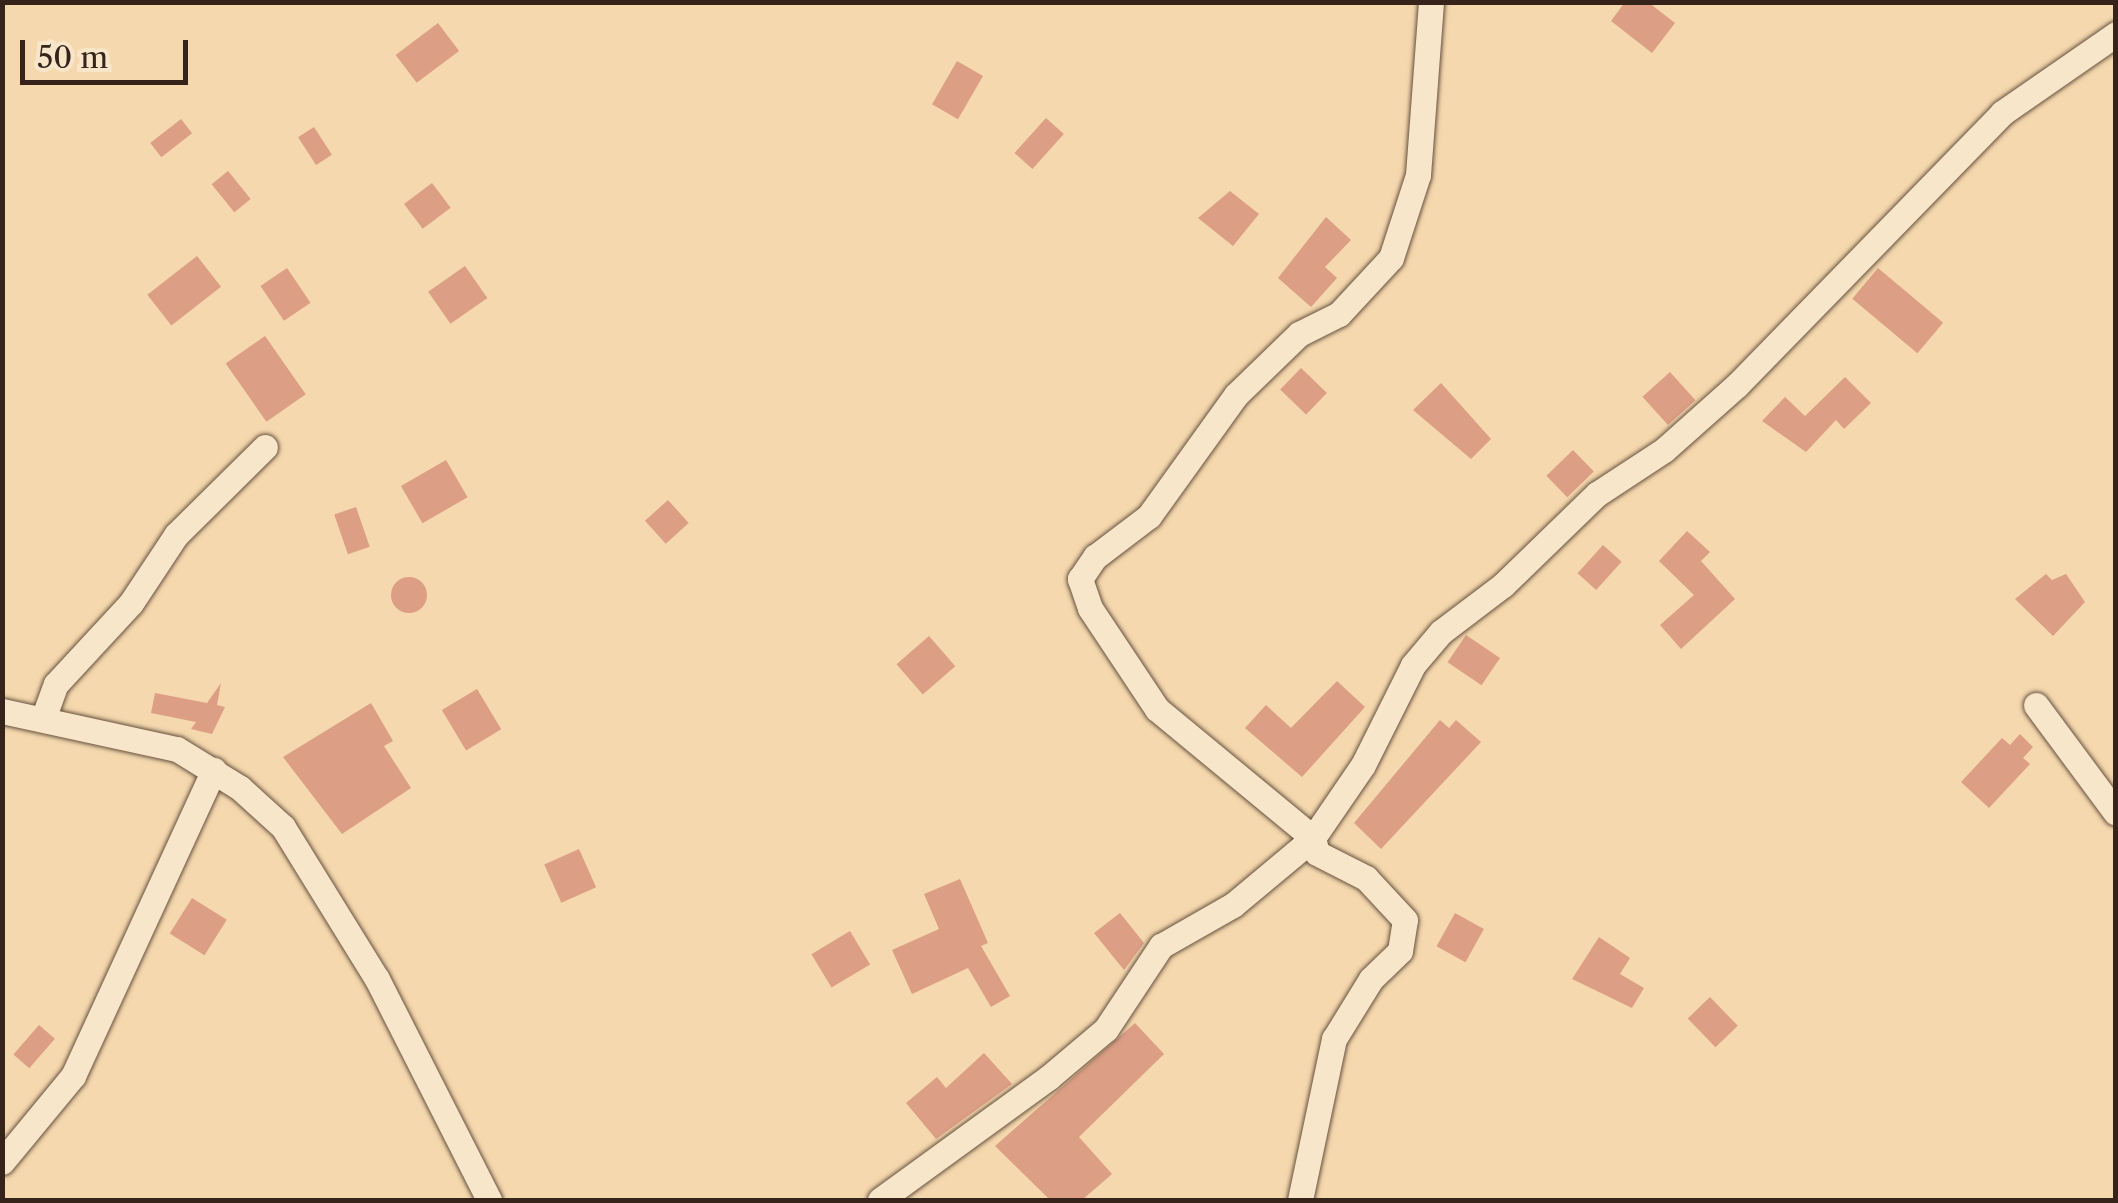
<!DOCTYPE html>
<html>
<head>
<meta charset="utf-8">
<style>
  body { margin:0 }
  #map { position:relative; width:2118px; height:1203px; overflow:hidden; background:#f5d8ad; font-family:"Libre Caslon Text",serif }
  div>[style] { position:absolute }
  .building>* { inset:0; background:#dc9e84; transform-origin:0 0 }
  .round { border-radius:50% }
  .roads { filter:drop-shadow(0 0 2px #665140) drop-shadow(0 0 2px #665140) }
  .minor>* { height:25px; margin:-12.5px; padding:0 12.5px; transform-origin:12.5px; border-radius:12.5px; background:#f8e6ca }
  span { translate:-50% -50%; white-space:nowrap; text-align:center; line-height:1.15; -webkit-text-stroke:10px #f8e6ca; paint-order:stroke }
  .frame { position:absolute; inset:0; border:5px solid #36241b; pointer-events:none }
  .scale { position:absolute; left:20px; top:40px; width:168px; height:45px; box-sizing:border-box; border:5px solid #36241b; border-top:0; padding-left:12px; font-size:30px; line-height:35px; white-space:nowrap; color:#36241b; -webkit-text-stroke:8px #f8e6ca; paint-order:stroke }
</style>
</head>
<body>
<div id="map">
  <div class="building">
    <i style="clip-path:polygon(1625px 2px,1648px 2px,1675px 23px,1652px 53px,1611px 21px)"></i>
    <i style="left:438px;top:23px;width:35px;height:53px;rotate:53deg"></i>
    <i style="left:957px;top:61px;width:30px;height:50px;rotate:30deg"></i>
    <i style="left:1046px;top:118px;width:24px;height:47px;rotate:42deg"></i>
    <i style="left:181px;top:119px;width:18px;height:39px;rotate:52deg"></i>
    <i style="left:314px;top:127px;width:33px;height:19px;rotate:57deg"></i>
    <i style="left:228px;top:171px;width:36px;height:21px;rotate:51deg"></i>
    <i style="left:432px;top:183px;width:31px;height:35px;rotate:53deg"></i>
    <i style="clip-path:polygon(1230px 191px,1259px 214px,1233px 246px,1198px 218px)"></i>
    <i style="clip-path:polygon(1326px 217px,1351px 240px,1325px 267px,1337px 278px,1311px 307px,1278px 278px)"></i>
    <i style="left:197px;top:256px;width:39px;height:63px;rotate:52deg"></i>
    <i style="left:465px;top:266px;width:39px;height:45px;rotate:55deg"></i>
    <i style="left:287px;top:268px;width:42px;height:32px;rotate:56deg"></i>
    <i style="left:1878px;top:268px;width:85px;height:40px;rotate:40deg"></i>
    <i style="left:265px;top:336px;width:71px;height:48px;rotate:55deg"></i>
    <i style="left:1301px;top:368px;width:36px;height:30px;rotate:44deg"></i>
    <i style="left:1670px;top:372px;width:38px;height:37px;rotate:48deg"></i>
    <i style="clip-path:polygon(1845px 377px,1871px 403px,1844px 429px,1836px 420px,1806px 452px,1762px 421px,1785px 397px,1805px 416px)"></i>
    <i style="clip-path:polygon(1441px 383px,1491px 439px,1471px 459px,1413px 410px)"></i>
    <i style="left:1573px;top:450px;width:30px;height:37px;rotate:46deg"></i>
    <i style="left:446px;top:460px;width:43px;height:52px;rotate:60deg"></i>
    <i style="left:668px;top:500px;width:31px;height:31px;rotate:48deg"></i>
    <i style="left:356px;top:507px;width:42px;height:23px;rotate:71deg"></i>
    <i style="clip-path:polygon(1687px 531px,1710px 552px,1701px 561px,1735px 599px,1681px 649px,1660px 625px,1694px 595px,1659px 561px)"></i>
    <i style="left:1603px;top:545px;width:25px;height:38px;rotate:42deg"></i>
    <i style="clip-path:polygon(2046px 574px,2052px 580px,2066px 574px,2085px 602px,2053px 636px,2015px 599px)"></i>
    <i class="round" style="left:391px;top:577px;width:36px;height:36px"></i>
    <i style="left:1466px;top:635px;width:41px;height:33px;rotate:34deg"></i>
    <i style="left:929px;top:636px;width:40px;height:43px;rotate:49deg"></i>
    <i style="clip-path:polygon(1337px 681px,1365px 707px,1302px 777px,1245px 728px,1266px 705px,1291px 728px)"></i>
    <i style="clip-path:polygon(221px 683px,217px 705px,225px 707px,212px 734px,191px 729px,196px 722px,151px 713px,155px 693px,207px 703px)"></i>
    <i style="left:477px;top:689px;width:47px;height:41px;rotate:59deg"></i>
    <i style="clip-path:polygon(371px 703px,393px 741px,384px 746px,411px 788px,342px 834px,283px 757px)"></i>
    <i style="clip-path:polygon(1440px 720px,1449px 728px,1456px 720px,1481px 742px,1381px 849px,1354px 823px)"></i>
    <i style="clip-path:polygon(2020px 734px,2033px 747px,2023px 758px,2030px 764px,1989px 808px,1961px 782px,2002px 738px,2010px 745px)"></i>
    <i style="left:579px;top:849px;width:42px;height:38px;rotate:66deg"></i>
    <i style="clip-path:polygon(960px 879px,988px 943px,981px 946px,1010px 996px,991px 1007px,968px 968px,912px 994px,892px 950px,939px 929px,924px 894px)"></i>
    <i style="left:192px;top:898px;width:41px;height:42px;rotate:32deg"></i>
    <i style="clip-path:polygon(1120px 913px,1144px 943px,1124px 970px,1094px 933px)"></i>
    <i style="left:1455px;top:913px;width:33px;height:38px;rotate:29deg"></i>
    <i style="left:850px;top:931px;width:39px;height:45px;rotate:59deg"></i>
    <i style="clip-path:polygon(1599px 937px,1630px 958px,1620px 974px,1644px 988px,1632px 1008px,1572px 979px)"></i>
    <i style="left:1710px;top:997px;width:40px;height:31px;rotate:46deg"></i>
    <i style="clip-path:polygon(1135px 1023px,1164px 1054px,1079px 1137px,1112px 1174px,1082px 1200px,1050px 1200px,995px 1146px)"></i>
    <i style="left:39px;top:1025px;width:21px;height:39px;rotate:41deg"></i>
    <i style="clip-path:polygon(984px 1053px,1012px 1084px,936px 1139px,906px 1103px,937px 1077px,946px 1088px)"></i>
  </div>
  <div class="roads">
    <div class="minor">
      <i style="left:2036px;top:705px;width:134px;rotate:53.5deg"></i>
      <i style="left:2px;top:711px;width:179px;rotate:12.3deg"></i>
      <i style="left:177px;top:749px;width:74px;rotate:31.8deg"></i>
      <i style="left:240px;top:788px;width:58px;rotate:42.2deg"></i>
      <i style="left:283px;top:827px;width:179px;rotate:58.3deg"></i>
      <i style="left:377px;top:979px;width:248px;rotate:63.1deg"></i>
      <i style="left:43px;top:719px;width:37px;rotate:-70deg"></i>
      <i style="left:56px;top:684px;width:110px;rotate:-47.2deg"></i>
      <i style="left:131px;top:603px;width:82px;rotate:-56.5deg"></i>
      <i style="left:176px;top:535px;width:125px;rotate:-44.7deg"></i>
      <i style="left:2px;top:1162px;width:112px;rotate:-50.5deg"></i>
      <i style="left:73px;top:1076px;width:337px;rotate:-65.3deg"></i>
      <i style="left:880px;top:1200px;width:208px;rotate:-36deg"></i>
      <i style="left:1048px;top:1078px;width:76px;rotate:-40.2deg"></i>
      <i style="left:1106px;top:1029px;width:100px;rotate:-56.5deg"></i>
      <i style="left:1161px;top:946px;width:83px;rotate:-29.7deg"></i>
      <i style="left:1233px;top:905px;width:104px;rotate:-39.9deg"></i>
      <i style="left:1313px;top:838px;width:88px;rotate:-55.6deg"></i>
      <i style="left:1363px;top:765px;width:112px;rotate:-63.4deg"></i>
      <i style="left:1413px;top:665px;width:43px;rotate:-49.7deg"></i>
      <i style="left:1441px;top:632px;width:78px;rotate:-37.2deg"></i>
      <i style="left:1503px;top:585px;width:131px;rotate:-44.1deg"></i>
      <i style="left:1597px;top:494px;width:80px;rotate:-33.3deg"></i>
      <i style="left:1664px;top:450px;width:98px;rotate:-41.7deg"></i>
      <i style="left:1737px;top:385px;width:380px;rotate:-45.7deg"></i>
      <i style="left:2002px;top:113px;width:139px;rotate:-34.7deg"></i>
      <i style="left:1300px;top:1200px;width:165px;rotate:-78.1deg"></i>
      <i style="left:1334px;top:1039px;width:70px;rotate:-58.3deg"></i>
      <i style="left:1371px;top:979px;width:40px;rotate:-44deg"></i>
      <i style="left:1400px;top:951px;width:31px;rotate:-81deg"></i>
      <i style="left:1405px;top:920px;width:57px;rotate:-132.9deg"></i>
      <i style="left:1366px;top:878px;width:55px;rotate:-153deg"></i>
      <i style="left:1317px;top:853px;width:16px;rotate:-105deg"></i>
      <i style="left:1313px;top:838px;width:202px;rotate:-140.4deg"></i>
      <i style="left:1157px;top:709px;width:121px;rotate:-123.6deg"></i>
      <i style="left:1090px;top:608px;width:31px;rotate:-109deg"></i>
      <i style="left:1080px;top:579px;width:27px;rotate:-56deg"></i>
      <i style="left:1095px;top:557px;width:68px;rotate:-37.2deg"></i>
      <i style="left:1149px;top:516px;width:149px;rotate:-54.3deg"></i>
      <i style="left:1236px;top:395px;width:88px;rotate:-44.1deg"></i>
      <i style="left:1299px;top:334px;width:45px;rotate:-26.6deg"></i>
      <i style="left:1339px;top:314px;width:76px;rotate:-47.1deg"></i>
      <i style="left:1391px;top:258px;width:87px;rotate:-72deg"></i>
      <i style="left:1418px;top:175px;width:173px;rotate:-85.7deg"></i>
    </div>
  </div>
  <div class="frame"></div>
  <div class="scale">50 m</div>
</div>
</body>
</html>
